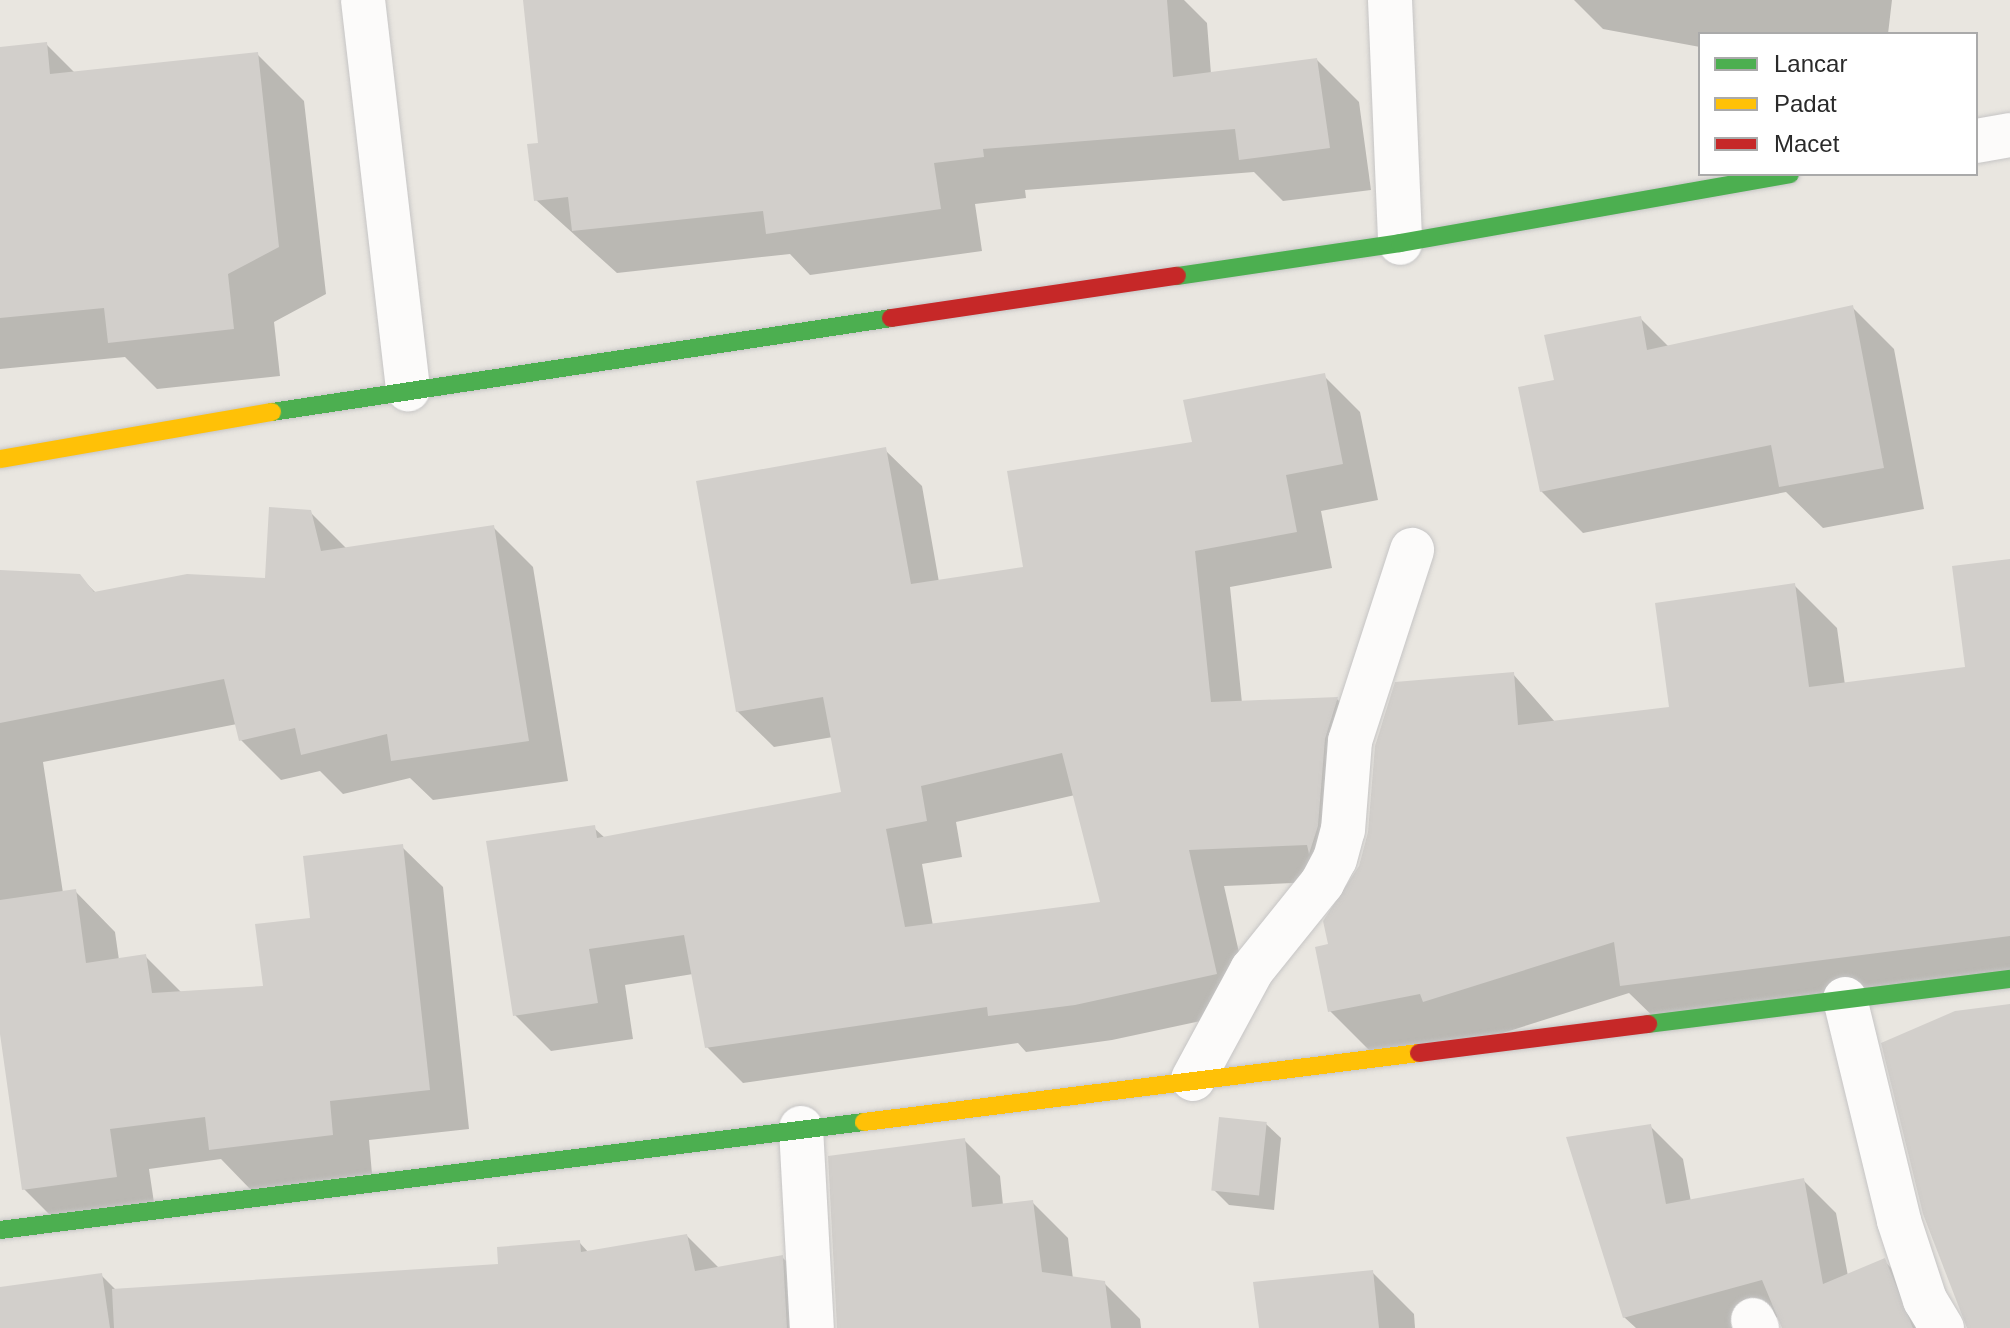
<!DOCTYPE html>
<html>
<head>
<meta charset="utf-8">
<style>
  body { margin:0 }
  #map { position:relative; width:2010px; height:1328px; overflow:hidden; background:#e9e6e0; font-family:Helvetica,sans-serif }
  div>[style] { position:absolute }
  .shadow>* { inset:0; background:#0003 }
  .building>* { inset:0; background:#d2cfcb; transform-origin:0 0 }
  .roads { filter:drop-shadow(0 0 2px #c6c5c5) drop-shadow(0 0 2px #c6c5c5) }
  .street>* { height:44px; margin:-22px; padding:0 22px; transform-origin:22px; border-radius:22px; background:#fcfbfa }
  .fast>* { height:18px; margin:-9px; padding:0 9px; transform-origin:9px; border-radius:9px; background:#4caf50 }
  .slow>* { height:18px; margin:-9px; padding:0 9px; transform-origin:9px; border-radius:9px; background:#ffc107 }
  .jam>* { height:18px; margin:-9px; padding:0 9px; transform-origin:9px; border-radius:9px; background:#c62828 }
  span { translate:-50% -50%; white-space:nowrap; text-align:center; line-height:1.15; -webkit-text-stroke:8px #fff; paint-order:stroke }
  .legend { position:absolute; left:1698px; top:32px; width:280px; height:144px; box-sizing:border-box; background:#fff; border:2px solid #aaa; margin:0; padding:10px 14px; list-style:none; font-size:24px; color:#2a2a2a }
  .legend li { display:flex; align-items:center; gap:16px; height:40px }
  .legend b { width:40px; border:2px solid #aaa }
</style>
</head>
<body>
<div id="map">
  <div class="shadow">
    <i style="clip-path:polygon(525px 0,1184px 0,1207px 23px,1211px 74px,1317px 60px,1359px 102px,1371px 190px,1283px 201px,1254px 172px,1025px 190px,1026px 198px,975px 204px,982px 251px,810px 275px,790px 254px,617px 273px,536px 200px,540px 145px)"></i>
    <i style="clip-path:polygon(1574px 0,1892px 0,1888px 34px,1700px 34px,1700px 47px,1603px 29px)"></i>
    <i style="clip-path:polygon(46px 44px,75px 73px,257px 54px,304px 101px,326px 294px,274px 322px,280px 376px,157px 389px,125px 357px,0 369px,0 49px)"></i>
    <i style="clip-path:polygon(1852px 307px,1894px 349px,1924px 509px,1823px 528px,1786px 492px,1583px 533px,1541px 491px,1556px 382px,1640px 318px,1669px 347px)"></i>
    <i style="clip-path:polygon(evenodd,1324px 376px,1360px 412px,1378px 500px,1321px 511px,1332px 568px,1230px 587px,1242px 703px,1337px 699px,1373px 735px,1345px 888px,1338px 881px,1224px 886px,1252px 1010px,1112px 1040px,1026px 1052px,1018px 1043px,743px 1083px,707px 1047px,693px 974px,625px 985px,633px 1039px,551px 1051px,515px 1015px,594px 828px,605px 838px,843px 794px,833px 737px,774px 747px,737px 711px,885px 450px,922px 486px,939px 582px,1026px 569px,1194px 444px,1324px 376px,1075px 795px,1102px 904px,933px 926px,922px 864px,962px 857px,956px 822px,1075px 795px)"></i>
    <i style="clip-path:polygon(310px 512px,347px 549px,493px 527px,533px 567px,568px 781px,433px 800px,410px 778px,343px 794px,320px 771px,281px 780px,241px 740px,237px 724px,43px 762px,63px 893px,75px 891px,115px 932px,119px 960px,146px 957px,182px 993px,265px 988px,312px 920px,402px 847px,443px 887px,469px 1129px,369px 1140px,372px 1174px,251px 1190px,221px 1159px,149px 1169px,156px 1216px,64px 1229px,24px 1189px,0 1020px,0 572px,79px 576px,97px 594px,267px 580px)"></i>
    <i style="clip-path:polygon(2010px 561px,2010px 982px,1665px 1028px,1629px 993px,1468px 1044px,1373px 1054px,1330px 1011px,1331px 946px,1513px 674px,1556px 723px,1671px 708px,1794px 585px,1837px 628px,1845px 685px,1967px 669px)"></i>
    <i style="clip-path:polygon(2010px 1004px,2010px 1328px,1968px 1328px,1925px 1214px)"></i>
    <i style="clip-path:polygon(1266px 1124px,1281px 1138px,1274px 1210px,1229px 1205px,1214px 1190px)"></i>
    <i style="clip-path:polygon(1650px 1126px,1683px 1159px,1691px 1202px,1804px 1181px,1836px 1213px,1848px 1276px,1884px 1261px,1917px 1293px,1929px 1328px,1782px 1328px,1782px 1316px,1736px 1328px,1636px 1328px,1624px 1317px)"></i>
    <i style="clip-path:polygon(964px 1140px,1000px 1176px,1003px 1205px,1032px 1202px,1068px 1238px,1073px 1279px,1104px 1283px,1140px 1319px,1141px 1328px,839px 1328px)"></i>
    <i style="clip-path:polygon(687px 1236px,719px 1268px,782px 1257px,818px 1293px,820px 1328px,200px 1328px,500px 1266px,579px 1242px,589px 1253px)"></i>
    <i style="clip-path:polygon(1372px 1272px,1414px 1314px,1415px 1328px,1261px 1328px)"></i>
    <i style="clip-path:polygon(101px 1275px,136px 1310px,138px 1328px,43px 1328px)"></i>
  </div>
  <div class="building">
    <i style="clip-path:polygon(523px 0,1167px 0,1173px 77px,1317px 58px,1330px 148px,1239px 160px,1235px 129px,983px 149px,984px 157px,934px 163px,941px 209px,766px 234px,763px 211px,572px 231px,568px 197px,534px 201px,527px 144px,538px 143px)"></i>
    <i style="clip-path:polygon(47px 42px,50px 74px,258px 52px,279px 247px,228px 274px,234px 329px,108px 343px,104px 308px,0 318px,0 47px)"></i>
    <i style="clip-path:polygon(1853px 305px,1884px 468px,1779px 487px,1771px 445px,1540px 492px,1518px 387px,1554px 380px,1544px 335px,1641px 316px,1647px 350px)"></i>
    <i style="clip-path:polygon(evenodd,1325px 373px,1343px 464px,1286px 475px,1297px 532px,1195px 551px,1211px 702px,1338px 697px,1325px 739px,1318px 826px,1309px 854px,1307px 845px,1189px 850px,1217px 974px,1075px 1005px,988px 1016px,987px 1007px,705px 1048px,684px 935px,589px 949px,598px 1003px,513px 1016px,486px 841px,595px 825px,597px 838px,841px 792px,823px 697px,736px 712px,696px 481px,886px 447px,911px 584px,1023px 567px,1007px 471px,1192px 442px,1183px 400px,1325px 373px,1062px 753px,1100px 902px,905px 927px,886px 829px,927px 821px,921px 786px,1062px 753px)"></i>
    <i style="clip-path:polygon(269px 507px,311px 510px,321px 551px,494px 525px,529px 741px,391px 761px,387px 734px,301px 755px,295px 728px,239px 741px,224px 679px,0 723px,0 570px,80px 574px,94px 592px,187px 574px,265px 578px)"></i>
    <i style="clip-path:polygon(2010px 559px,2010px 936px,1620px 986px,1614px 942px,1423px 1002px,1420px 994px,1328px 1012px,1315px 947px,1328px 944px,1323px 921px,1359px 866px,1368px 832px,1375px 746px,1395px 682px,1514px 672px,1518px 725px,1669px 707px,1655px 603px,1795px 583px,1809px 687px,1965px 667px,1952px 566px)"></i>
    <i style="clip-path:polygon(403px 844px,430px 1090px,330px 1101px,333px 1135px,209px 1150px,205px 1117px,110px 1129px,117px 1177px,22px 1190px,0 1034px,0 900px,76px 889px,86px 963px,146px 954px,152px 993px,263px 986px,255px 924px,310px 918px,303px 856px)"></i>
    <i style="clip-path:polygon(2010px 1004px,2010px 1328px,1967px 1328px,1923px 1214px,1881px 1043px,1955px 1011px)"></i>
    <i style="left:1219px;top:1117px;width:48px;height:74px;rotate:6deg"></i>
    <i style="clip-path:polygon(1651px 1124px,1666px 1204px,1804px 1178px,1823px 1284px,1885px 1258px,1913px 1328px,1782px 1328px,1762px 1280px,1623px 1318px,1566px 1137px)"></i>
    <i style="clip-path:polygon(965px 1138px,972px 1207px,1033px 1200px,1042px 1272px,1105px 1281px,1111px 1328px,837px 1328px,828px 1156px)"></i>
    <i style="clip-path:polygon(687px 1234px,695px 1271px,783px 1255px,787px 1328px,114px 1328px,112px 1289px,498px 1264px,497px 1247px,580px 1240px,581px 1252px)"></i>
    <i style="clip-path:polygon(1373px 1270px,1379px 1328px,1259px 1328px,1253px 1282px)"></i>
    <i style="clip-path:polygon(102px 1273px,110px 1328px,0 1328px,0 1287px)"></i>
  </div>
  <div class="roads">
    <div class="street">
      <i style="left:363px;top:0;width:392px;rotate:83.4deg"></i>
      <i style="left:1390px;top:0;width:243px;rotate:87.6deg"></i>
      <i style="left:1976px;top:141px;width:35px;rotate:-10deg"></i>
      <i style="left:1845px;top:999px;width:228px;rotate:76.3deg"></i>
      <i style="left:1899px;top:1221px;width:83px;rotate:71.8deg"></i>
      <i style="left:1925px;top:1300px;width:33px;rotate:59deg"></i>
      <i style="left:1193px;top:1079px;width:124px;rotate:-61.6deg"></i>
      <i style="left:1252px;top:970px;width:112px;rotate:-51.2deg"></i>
      <i style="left:1322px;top:883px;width:27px;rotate:-62deg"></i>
      <i style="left:1335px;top:859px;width:30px;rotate:-75deg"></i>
      <i style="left:1343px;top:830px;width:89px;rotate:-85.5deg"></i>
      <i style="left:1350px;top:741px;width:201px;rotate:-72deg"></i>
      <i style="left:801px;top:1128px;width:200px;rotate:86.9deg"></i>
      <i style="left:1753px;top:1320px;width:9px;rotate:63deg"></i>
    </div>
    <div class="fast">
      <i style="left:1177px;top:276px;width:225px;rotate:-8.4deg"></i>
      <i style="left:1400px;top:243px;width:396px;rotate:-10deg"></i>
      <i style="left:272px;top:412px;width:626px;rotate:-8.63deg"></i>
      <i style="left:1648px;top:1024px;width:365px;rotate:-7.1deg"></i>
      <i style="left:0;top:1230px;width:871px;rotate:-7.13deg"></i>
    </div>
    <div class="slow">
      <i style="left:0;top:459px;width:276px;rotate:-9.8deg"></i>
      <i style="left:864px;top:1122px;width:559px;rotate:-7.09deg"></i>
    </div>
    <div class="jam">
      <i style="left:891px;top:318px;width:289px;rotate:-8.4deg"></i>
      <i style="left:1419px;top:1053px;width:231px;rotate:-7.2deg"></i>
    </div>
  </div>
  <ul class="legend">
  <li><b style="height:10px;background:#4caf50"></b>Lancar</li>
  <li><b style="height:10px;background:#ffc107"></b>Padat</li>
  <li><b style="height:10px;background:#c62828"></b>Macet</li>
  </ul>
</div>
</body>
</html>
